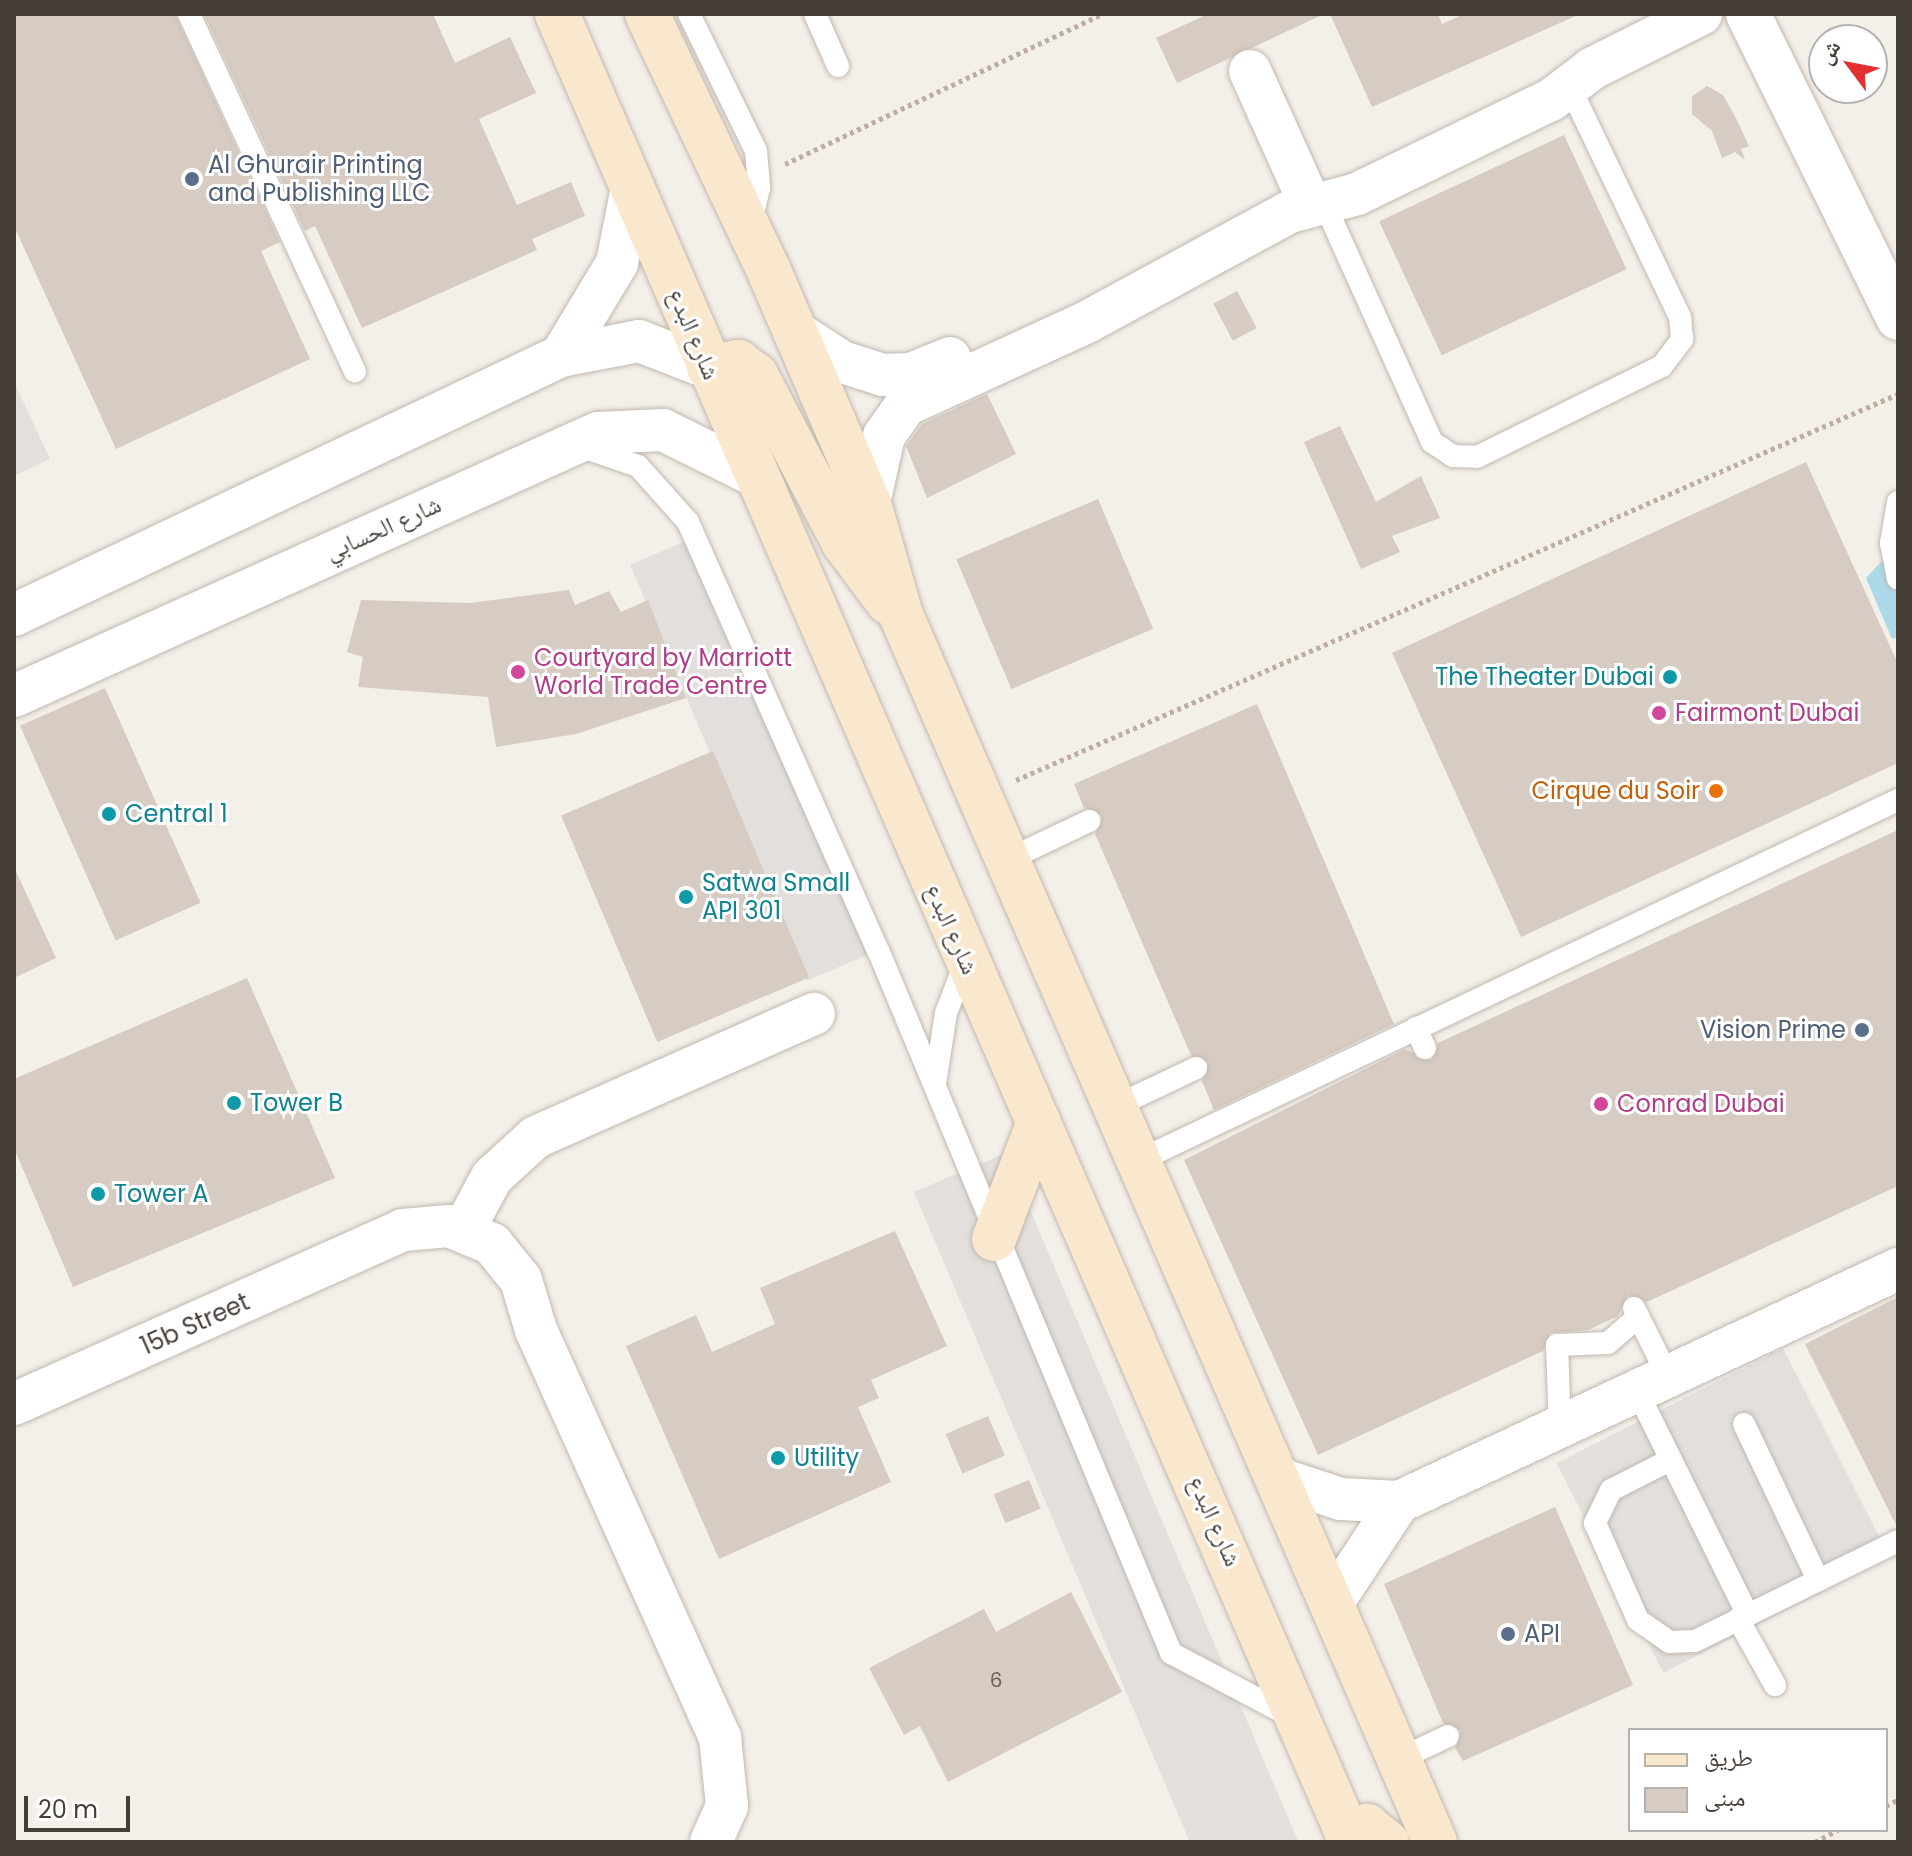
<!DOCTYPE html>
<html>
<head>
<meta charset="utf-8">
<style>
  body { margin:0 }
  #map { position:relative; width:1912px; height:1856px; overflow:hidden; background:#f3efe9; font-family:Poppins,"Noto Naskh Arabic",sans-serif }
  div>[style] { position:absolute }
  .parking>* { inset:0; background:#e2dfdd; transform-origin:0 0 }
  .water>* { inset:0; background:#acd9e9 }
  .building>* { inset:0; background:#d6ccc3; transform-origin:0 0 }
  .path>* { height:5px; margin-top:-2.5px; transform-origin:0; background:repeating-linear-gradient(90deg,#beaea0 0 4px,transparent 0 8px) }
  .roads { filter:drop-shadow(0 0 2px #c0b8b0) drop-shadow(0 0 2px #c0b8b0) }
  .service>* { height:22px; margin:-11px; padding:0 11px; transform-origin:11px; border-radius:11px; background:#fff }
  .minor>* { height:42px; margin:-21px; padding:0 21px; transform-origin:21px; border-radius:21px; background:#fff }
  .tertiary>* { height:44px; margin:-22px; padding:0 22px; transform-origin:22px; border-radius:22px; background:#fff }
  .secondary>* { height:44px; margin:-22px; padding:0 22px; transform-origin:22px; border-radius:22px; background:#f9e8cd }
  .dots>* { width:22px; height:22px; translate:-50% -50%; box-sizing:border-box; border:4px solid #fff; border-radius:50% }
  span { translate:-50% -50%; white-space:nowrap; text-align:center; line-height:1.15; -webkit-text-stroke:6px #fff; paint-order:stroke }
  .number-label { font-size:20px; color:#6a625b }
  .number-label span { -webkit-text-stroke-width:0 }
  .service-label { font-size:24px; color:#4e5e75 }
  .left { translate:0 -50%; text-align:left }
  .right { translate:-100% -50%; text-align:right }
  .street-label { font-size:24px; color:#463f38 }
  .hotel-label { font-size:24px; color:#b23c85 }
  .culture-label { font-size:24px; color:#0d838f }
  .food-label { font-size:24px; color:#c56008 }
  .frame { position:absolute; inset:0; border:16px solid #463f38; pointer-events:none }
  .legend { position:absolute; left:1628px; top:1728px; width:260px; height:104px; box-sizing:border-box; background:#fff; border:2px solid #b5b2af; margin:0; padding:10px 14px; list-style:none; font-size:24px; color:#463f38 }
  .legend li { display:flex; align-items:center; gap:16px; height:40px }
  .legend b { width:40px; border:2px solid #b5b2af }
  .north { position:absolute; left:1808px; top:24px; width:80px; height:80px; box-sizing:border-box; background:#fff; border:2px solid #b5b2af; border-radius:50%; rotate:302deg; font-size:22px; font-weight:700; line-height:32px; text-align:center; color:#463f38 }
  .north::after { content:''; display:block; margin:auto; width:28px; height:36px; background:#e33030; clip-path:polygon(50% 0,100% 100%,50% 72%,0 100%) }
  .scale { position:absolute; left:24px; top:1796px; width:106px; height:36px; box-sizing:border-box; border:4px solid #463f38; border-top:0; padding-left:10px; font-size:24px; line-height:28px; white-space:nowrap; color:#463f38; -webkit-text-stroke:6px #fff; paint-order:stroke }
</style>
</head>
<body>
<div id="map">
  <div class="parking">
    <i style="clip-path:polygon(14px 382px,50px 459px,14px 476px)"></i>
    <i style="left:700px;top:535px;width:452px;height:76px;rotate:67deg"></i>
    <i style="left:1006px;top:1153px;width:748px;height:100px;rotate:67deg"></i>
    <i style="left:1783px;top:1348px;width:235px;height:254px;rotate:63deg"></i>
  </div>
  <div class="water">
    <i style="clip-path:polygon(1898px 560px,1898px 637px,1892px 639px,1866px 578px,1881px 562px)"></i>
  </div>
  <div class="building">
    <i style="clip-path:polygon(14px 14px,175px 14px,280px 242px,261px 251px,310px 359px,116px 449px,14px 226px)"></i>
    <i style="clip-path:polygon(204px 14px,433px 14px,455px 63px,510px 37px,536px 93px,479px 119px,517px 205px,571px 182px,585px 216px,532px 239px,537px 250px,362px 328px,315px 226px,305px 231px)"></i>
    <i style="clip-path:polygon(1208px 14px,1324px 14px,1177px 83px,1156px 38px)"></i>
    <i style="clip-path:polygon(1330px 14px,1438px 14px,1442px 24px,1464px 14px,1580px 14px,1372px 107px)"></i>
    <i style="clip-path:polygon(1707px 86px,1723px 95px,1737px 120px,1749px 146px,1741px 149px,1745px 160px,1735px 152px,1722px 158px,1712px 131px,1692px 114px,1692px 96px)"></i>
    <i style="left:1564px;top:135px;width:148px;height:204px;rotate:65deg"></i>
    <i style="left:1237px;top:291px;width:42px;height:27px;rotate:62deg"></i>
    <i style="clip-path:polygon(987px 394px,1016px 454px,927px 498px,906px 446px,922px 424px)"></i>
    <i style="clip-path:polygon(1340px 426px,1376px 502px,1421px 476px,1440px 518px,1392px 536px,1400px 552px,1361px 569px,1304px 442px)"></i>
    <i style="clip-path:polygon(1806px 462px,1898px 664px,1898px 763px,1521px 937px,1392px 653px)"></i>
    <i style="left:1098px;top:499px;width:141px;height:154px;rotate:67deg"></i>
    <i style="clip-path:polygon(569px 590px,575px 605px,609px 591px,621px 612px,648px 600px,686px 698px,576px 734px,496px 747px,488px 697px,358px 687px,363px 657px,347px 652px,361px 600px,470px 603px)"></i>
    <i style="left:105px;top:688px;width:235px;height:93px;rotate:66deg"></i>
    <i style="clip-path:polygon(1257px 704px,1394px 1024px,1214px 1110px,1202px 1081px,1209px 1063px,1191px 1055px,1095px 834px,1102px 816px,1084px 808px,1074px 784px)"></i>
    <i style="left:713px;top:751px;width:246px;height:165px;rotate:67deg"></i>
    <i style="clip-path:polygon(1898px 830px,1898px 1186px,1647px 1302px,1628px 1295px,1618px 1316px,1588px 1330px,1550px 1333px,1543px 1351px,1318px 1455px,1184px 1160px,1405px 1049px,1431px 1060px,1438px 1043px)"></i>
    <i style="clip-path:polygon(14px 867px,56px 958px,14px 978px)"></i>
    <i style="clip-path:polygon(247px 978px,335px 1178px,73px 1287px,14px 1148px,14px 1079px)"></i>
    <i style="clip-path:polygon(895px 1231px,947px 1346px,871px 1380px,879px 1398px,858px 1407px,891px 1482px,719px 1559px,626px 1346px,696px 1315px,712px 1352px,775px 1324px,760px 1288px)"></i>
    <i style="clip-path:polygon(1898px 1297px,1898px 1527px,1897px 1527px,1805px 1344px)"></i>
    <i style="left:988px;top:1416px;width:43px;height:46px;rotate:67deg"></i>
    <i style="left:1029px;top:1480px;width:31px;height:38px;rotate:68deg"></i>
    <i style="clip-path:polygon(1555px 1507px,1633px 1685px,1463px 1761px,1455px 1748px,1461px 1731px,1443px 1723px,1384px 1584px)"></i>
    <i style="clip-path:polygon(1071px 1592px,1122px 1692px,948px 1782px,920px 1726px,904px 1735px,869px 1668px,984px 1609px,996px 1632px)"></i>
  </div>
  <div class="path">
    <i style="left:785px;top:164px;width:351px;rotate:-25.3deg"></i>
    <i style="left:1016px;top:780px;width:963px;rotate:-23.64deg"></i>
    <i style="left:1886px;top:1806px;width:13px;rotate:-27deg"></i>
    <i style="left:1815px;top:1842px;width:26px;rotate:-28deg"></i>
  </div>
  <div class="roads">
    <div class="service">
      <i style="left:189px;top:14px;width:394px;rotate:65.1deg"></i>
      <i style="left:689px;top:14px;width:153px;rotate:63.9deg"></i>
      <i style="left:756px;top:151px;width:37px;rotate:85deg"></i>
      <i style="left:759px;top:188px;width:36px;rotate:103deg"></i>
      <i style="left:815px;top:14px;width:57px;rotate:66.1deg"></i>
      <i style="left:1325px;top:205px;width:260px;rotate:65.7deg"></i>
      <i style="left:1432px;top:442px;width:25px;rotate:34deg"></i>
      <i style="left:1453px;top:456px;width:24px;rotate:2deg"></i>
      <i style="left:1477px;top:457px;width:206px;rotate:-26.2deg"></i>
      <i style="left:1662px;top:366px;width:34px;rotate:-53deg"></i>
      <i style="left:1682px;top:339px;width:22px;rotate:-95deg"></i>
      <i style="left:1680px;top:317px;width:253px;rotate:-115.6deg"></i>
      <i style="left:574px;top:444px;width:68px;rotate:19deg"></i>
      <i style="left:638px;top:466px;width:75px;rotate:48.2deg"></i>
      <i style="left:688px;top:522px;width:468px;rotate:66.1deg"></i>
      <i style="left:878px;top:950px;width:762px;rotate:67.37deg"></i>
      <i style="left:1171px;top:1653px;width:137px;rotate:27.9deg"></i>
      <i style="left:1898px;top:502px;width:42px;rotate:99.7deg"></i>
      <i style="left:1891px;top:543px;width:36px;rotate:79deg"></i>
      <i style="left:1009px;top:859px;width:89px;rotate:-25.4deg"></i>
      <i style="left:1416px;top:1028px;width:22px;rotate:66deg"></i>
      <i style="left:935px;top:1084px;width:72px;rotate:-81.2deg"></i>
      <i style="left:946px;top:1013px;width:56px;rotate:-69deg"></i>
      <i style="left:1114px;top:1107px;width:91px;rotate:-25.4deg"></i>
      <i style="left:1138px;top:1161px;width:841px;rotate:-25.41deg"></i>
      <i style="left:1634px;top:1308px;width:80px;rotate:63.4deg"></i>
      <i style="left:1639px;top:1395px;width:244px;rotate:63.7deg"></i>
      <i style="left:1744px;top:1424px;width:173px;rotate:64.6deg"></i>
      <i style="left:1560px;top:1430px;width:85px;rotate:-92deg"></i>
      <i style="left:1557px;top:1345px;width:51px;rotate:-2.2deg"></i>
      <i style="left:1608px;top:1343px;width:40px;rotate:-41deg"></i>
      <i style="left:1670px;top:1460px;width:66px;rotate:153deg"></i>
      <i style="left:1611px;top:1490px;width:37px;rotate:116deg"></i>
      <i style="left:1595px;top:1523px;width:106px;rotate:66.1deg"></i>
      <i style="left:1638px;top:1620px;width:38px;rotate:35deg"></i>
      <i style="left:1669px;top:1642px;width:26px;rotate:-2deg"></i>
      <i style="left:1695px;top:1641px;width:226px;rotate:-26.2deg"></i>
      <i style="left:1738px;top:1619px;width:76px;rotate:60.7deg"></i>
      <i style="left:1399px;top:1759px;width:54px;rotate:-25.1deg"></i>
    </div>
    <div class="minor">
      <i style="left:1250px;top:71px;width:148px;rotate:65.7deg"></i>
      <i style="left:794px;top:331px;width:57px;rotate:32.9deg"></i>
      <i style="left:842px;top:362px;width:43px;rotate:17.6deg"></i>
      <i style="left:883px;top:375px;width:28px;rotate:-2deg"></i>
      <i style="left:911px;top:374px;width:42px;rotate:-22.3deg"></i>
      <i style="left:561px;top:356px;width:109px;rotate:-58.9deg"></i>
      <i style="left:617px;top:263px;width:76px;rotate:-78.7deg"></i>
      <i style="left:869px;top:503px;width:69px;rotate:-77.4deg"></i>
      <i style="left:884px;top:436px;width:38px;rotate:-55deg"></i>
      <i style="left:906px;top:405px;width:199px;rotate:-24.6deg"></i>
      <i style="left:1087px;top:322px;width:231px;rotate:-28.5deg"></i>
      <i style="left:1290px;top:212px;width:69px;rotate:-15deg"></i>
      <i style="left:1357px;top:194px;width:216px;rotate:-25.9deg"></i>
      <i style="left:1551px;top:100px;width:53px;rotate:-37.3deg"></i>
      <i style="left:1593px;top:68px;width:121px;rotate:-26.6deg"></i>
      <i style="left:14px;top:615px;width:605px;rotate:-25.34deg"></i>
      <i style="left:561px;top:356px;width:79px;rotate:-10.9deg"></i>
      <i style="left:639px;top:341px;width:75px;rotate:21.1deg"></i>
      <i style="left:14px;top:696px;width:640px;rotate:-24.24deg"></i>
      <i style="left:598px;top:433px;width:65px;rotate:-2.6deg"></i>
      <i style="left:663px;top:430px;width:104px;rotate:26.3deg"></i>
      <i style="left:464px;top:1229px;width:59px;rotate:-61.7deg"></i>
      <i style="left:492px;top:1177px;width:59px;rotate:-42.3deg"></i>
      <i style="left:536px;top:1137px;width:304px;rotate:-23.9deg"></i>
      <i style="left:14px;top:1404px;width:426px;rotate:-24.1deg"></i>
      <i style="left:403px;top:1230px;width:46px;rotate:-5deg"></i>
      <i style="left:449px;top:1226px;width:47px;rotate:22.7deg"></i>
      <i style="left:492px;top:1244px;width:46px;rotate:51.1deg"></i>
      <i style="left:521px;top:1280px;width:52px;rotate:73.3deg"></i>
      <i style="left:536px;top:1330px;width:447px;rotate:65.7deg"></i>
      <i style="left:720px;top:1737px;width:69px;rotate:84.2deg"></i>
      <i style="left:727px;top:1806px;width:39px;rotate:114deg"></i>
      <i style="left:1277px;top:1478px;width:67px;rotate:18.2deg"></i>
      <i style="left:1341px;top:1499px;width:58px;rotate:3deg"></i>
      <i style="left:1399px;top:1502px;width:551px;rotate:-25.03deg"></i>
      <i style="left:1333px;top:1602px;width:120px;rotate:-56.6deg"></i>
    </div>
    <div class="tertiary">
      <i style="left:1748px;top:14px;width:339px;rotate:63.7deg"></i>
    </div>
    <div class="secondary">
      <i style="left:557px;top:14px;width:1993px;rotate:66.52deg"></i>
      <i style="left:647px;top:14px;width:284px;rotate:64.6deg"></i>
      <i style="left:769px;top:271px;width:253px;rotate:66.7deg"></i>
      <i style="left:869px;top:503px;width:116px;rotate:74.1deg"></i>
      <i style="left:901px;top:615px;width:1338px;rotate:66.48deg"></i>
      <i style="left:709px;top:368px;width:30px;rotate:-12deg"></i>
      <i style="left:738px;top:362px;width:22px;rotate:36deg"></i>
      <i style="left:756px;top:375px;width:190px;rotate:62.4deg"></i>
      <i style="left:844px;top:543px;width:74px;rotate:53.3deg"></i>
      <i style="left:994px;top:1239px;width:125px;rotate:-69deg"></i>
      <i style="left:1347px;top:1834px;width:22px;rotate:-22deg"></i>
      <i style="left:1367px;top:1826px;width:26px;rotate:39deg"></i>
    </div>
  </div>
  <div class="dots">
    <i style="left:192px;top:179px;background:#5c6f8a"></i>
    <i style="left:518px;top:672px;background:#d1479c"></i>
    <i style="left:1670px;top:677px;background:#0f9aa8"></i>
    <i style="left:1659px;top:713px;background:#d1479c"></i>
    <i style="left:1716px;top:791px;background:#e8710a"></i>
    <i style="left:109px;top:814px;background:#0f9aa8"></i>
    <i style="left:686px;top:897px;background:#0f9aa8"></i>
    <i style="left:1862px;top:1030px;background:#5c6f8a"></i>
    <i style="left:234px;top:1103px;background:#0f9aa8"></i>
    <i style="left:1601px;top:1104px;background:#d1479c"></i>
    <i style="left:98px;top:1194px;background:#0f9aa8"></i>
    <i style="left:778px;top:1458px;background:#0f9aa8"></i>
    <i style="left:1508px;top:1634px;background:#5c6f8a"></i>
  </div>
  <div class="number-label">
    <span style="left:996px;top:1680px">6</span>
  </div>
  <div class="service-label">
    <span class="left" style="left:208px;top:179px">Al Ghurair Printing<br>and Publishing LLC</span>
    <span class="right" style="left:1846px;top:1030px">Vision Prime</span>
    <span class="left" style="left:1524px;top:1634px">API</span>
  </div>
  <div class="street-label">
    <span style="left:694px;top:334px;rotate:67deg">شارع البدع</span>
    <span style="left:383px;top:528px;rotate:-24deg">شارع الحسابي</span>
    <span style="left:952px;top:929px;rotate:66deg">شارع البدع</span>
    <span style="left:195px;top:1324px;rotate:-24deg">15b Street</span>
    <span style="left:1215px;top:1521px;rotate:66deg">شارع البدع</span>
  </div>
  <div class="hotel-label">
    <span class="left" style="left:534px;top:672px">Courtyard by Marriott<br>World Trade Centre</span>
    <span class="left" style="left:1675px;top:713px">Fairmont Dubai</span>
    <span class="left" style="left:1617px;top:1104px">Conrad Dubai</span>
  </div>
  <div class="culture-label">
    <span class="right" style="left:1654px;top:677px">The Theater Dubai</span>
    <span class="left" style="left:125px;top:814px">Central 1</span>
    <span class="left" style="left:702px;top:897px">Satwa Small<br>API 301</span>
    <span class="left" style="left:250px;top:1103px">Tower B</span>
    <span class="left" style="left:114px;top:1194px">Tower A</span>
    <span class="left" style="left:794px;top:1458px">Utility</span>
  </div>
  <div class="food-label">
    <span class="right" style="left:1700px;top:791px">Cirque du Soir</span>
  </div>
  <div class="frame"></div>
  <ul class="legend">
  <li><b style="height:10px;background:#f9e8cd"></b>طريق</li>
  <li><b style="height:22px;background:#d6ccc3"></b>مبنى</li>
  </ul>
  <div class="north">ش</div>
  <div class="scale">20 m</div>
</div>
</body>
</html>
